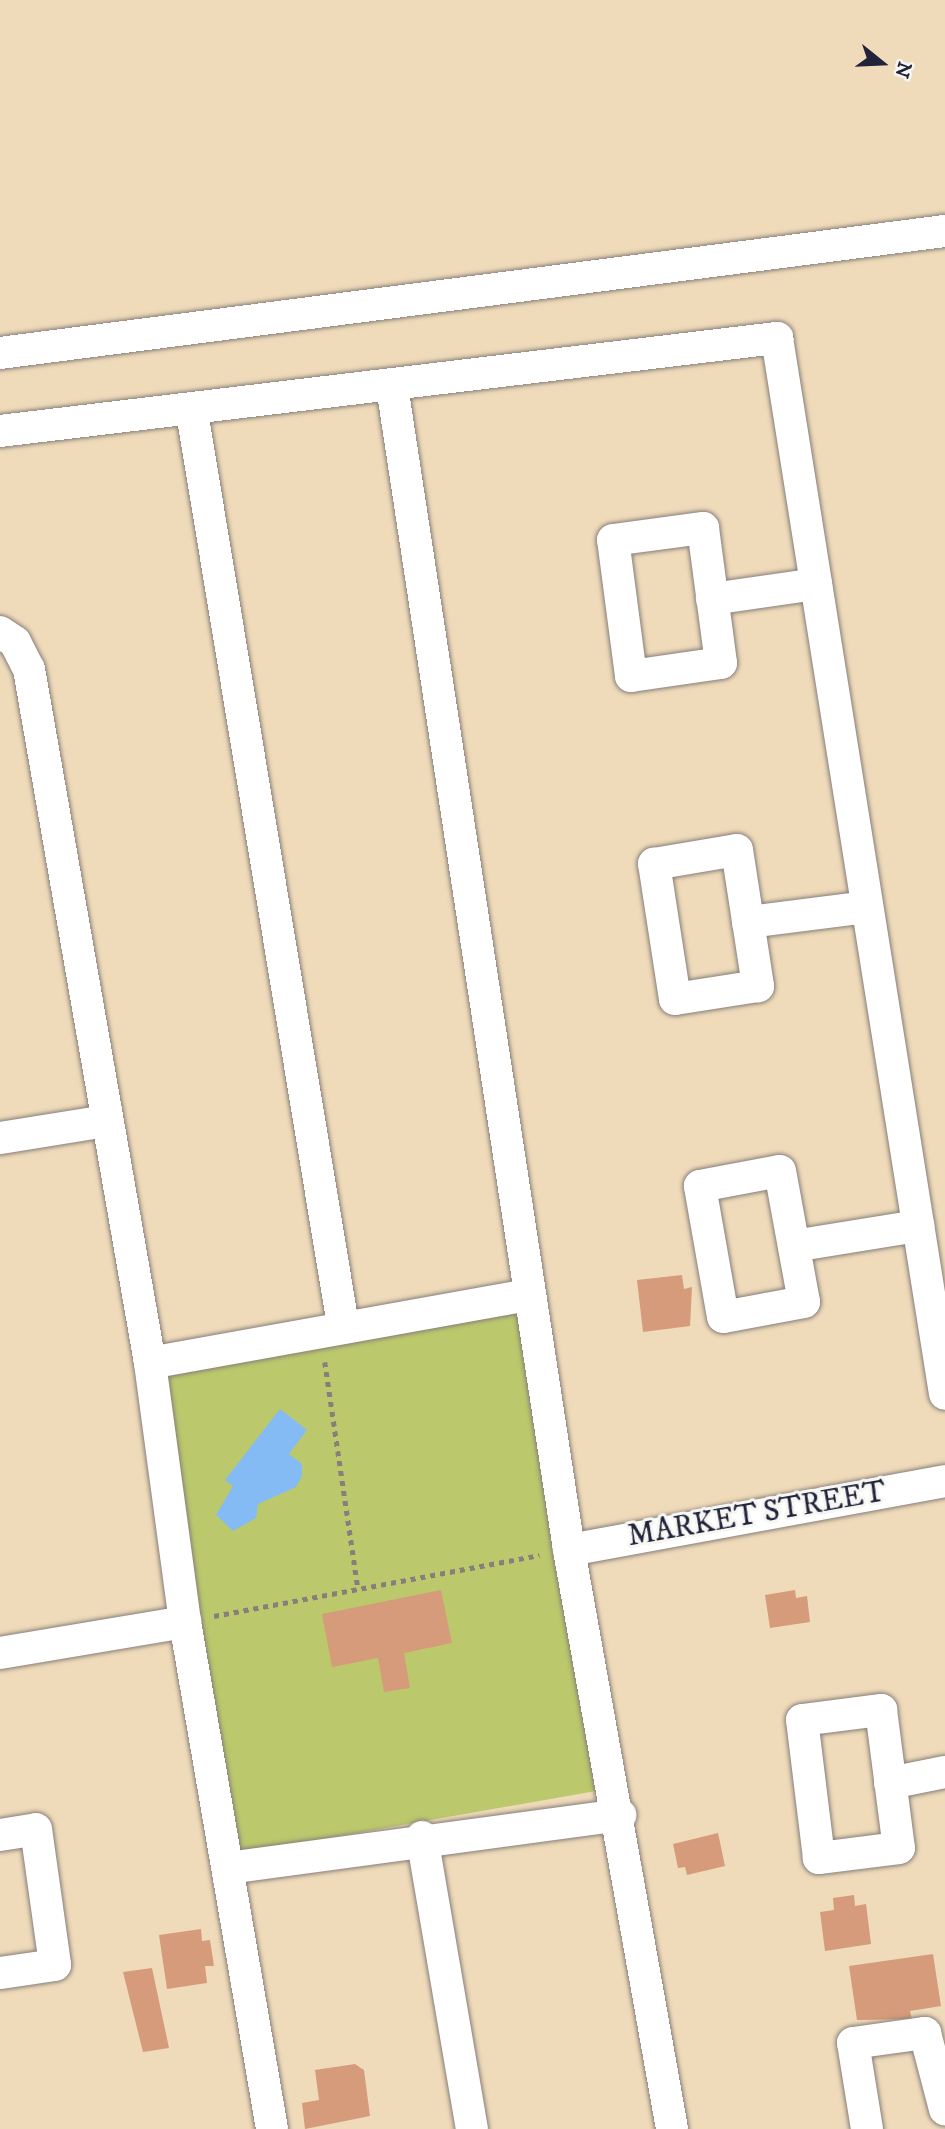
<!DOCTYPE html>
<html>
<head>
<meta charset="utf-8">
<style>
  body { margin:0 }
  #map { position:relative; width:945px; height:2129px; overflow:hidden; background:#efdbba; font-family:"IM FELL DW Pica",serif }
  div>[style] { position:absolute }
  .green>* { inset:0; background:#bbc96c; transform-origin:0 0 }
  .water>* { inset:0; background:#85bbf4 }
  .building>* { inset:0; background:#d59b7a }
  .path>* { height:4.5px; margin-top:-2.25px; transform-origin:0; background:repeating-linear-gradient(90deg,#887e7a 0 5px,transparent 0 10px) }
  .roads { filter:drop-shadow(0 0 2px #887e7a) drop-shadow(0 0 2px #887e7a) }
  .minor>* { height:32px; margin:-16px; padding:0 16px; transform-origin:16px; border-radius:16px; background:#fff }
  span { translate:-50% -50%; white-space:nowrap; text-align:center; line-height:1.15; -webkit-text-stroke:6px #f6f6f2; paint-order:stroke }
  .street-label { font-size:30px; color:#22223b }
  .north { position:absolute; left:847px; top:28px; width:70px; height:70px; -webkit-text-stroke:5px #f6f6f2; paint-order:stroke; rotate:108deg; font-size:19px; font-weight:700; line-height:28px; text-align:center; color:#22223b }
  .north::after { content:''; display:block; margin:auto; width:24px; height:32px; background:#22223b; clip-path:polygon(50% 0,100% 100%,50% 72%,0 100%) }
</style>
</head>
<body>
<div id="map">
  <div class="green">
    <i style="left:518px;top:1300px;width:497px;height:369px;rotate:80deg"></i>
  </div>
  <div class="water">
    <i style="clip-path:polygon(280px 1409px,307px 1430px,289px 1454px,302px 1464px,302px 1476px,296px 1487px,258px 1504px,256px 1518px,233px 1531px,216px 1515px,233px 1486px,225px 1480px)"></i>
  </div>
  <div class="building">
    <i style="clip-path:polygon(682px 1275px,684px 1289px,692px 1287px,690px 1326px,643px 1332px,637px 1280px)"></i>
    <i style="clip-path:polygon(441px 1590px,452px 1643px,404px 1653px,410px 1688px,384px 1692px,378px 1658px,332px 1667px,322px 1614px)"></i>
    <i style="clip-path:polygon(795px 1590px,796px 1598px,807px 1596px,810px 1622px,770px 1628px,765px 1595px)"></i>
    <i style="clip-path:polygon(718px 1833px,725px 1866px,687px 1875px,685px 1867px,678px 1868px,673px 1844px)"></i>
    <i style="clip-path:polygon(854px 1895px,855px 1906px,866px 1904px,871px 1944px,825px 1951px,820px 1912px,834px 1910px,833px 1898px)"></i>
    <i style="clip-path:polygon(201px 1929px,202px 1941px,210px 1940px,214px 1966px,205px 1966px,207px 1983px,167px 1989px,159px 1935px)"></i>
    <i style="clip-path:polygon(933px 1954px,941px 2006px,910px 2011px,912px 2019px,857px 2020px,849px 1966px)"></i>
    <i style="clip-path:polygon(152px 1968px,169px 2048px,143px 2052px,123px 1972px)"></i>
    <i style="clip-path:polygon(355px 2064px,364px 2070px,370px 2116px,305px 2129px,302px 2103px,319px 2100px,315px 2070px)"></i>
  </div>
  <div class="path">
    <i style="left:325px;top:1362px;width:229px;rotate:81.7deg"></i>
    <i style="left:214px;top:1616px;width:331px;rotate:-10.6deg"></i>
  </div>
  <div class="roads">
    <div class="minor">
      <i style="left:0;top:353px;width:953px;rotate:-7.36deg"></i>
      <i style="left:392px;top:386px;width:1177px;rotate:81.35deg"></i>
      <i style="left:569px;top:1550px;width:588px;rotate:79.91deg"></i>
      <i style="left:192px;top:412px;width:925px;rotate:80.61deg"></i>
      <i style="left:0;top:431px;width:783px;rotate:-6.83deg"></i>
      <i style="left:777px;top:338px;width:1069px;rotate:80.96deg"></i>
      <i style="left:703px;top:528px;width:136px;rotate:82.4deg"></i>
      <i style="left:721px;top:663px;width:91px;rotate:171.8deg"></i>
      <i style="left:631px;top:676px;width:137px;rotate:-97.5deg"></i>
      <i style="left:613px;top:540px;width:91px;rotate:-7.6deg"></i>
      <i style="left:712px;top:599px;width:105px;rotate:-8.2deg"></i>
      <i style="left:0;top:632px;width:18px;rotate:34deg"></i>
      <i style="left:15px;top:642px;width:30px;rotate:63deg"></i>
      <i style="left:29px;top:669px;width:704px;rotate:80.11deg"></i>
      <i style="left:150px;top:1363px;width:261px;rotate:82.3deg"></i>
      <i style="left:185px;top:1622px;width:514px;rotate:80.26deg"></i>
      <i style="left:737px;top:850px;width:138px;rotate:81.2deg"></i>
      <i style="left:758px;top:986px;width:84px;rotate:171.1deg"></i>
      <i style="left:675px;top:999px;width:137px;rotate:-98.8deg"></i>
      <i style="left:654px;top:864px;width:84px;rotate:-9.6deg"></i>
      <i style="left:748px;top:922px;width:119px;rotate:-7.2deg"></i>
      <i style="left:0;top:1138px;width:107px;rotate:-9.1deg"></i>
      <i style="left:780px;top:1171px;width:133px;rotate:79.6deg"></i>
      <i style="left:804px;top:1302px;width:82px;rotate:169.5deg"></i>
      <i style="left:723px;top:1317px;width:133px;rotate:-100deg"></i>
      <i style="left:700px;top:1186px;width:81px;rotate:-10.6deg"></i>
      <i style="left:794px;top:1246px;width:126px;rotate:-9.2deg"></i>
      <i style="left:150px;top:1363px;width:385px;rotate:-10.2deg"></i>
      <i style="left:569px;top:1550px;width:382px;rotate:-10.4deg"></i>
      <i style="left:0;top:1653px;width:188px;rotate:-9.5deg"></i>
      <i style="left:881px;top:1710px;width:139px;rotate:82.6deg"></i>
      <i style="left:899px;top:1848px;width:81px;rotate:172.9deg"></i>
      <i style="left:819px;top:1858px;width:139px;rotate:-97deg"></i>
      <i style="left:802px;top:1720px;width:80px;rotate:-7.2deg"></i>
      <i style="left:890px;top:1783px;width:56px;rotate:-11.3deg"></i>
      <i style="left:0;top:1835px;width:36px;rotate:-9deg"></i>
      <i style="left:36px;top:1829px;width:137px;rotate:82deg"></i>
      <i style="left:55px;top:1965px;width:56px;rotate:171.7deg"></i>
      <i style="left:422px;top:1837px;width:296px;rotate:80.3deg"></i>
      <i style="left:228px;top:1868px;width:396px;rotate:-7.7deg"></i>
      <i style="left:867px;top:2129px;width:87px;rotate:-99.2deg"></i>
      <i style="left:853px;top:2043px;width:73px;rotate:-7.9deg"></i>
      <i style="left:925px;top:2033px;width:79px;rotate:75.3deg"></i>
    </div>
  </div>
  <div class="street-label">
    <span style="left:757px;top:1515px;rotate:-10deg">MARKET STREET</span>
  </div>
  <div class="north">N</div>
</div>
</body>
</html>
